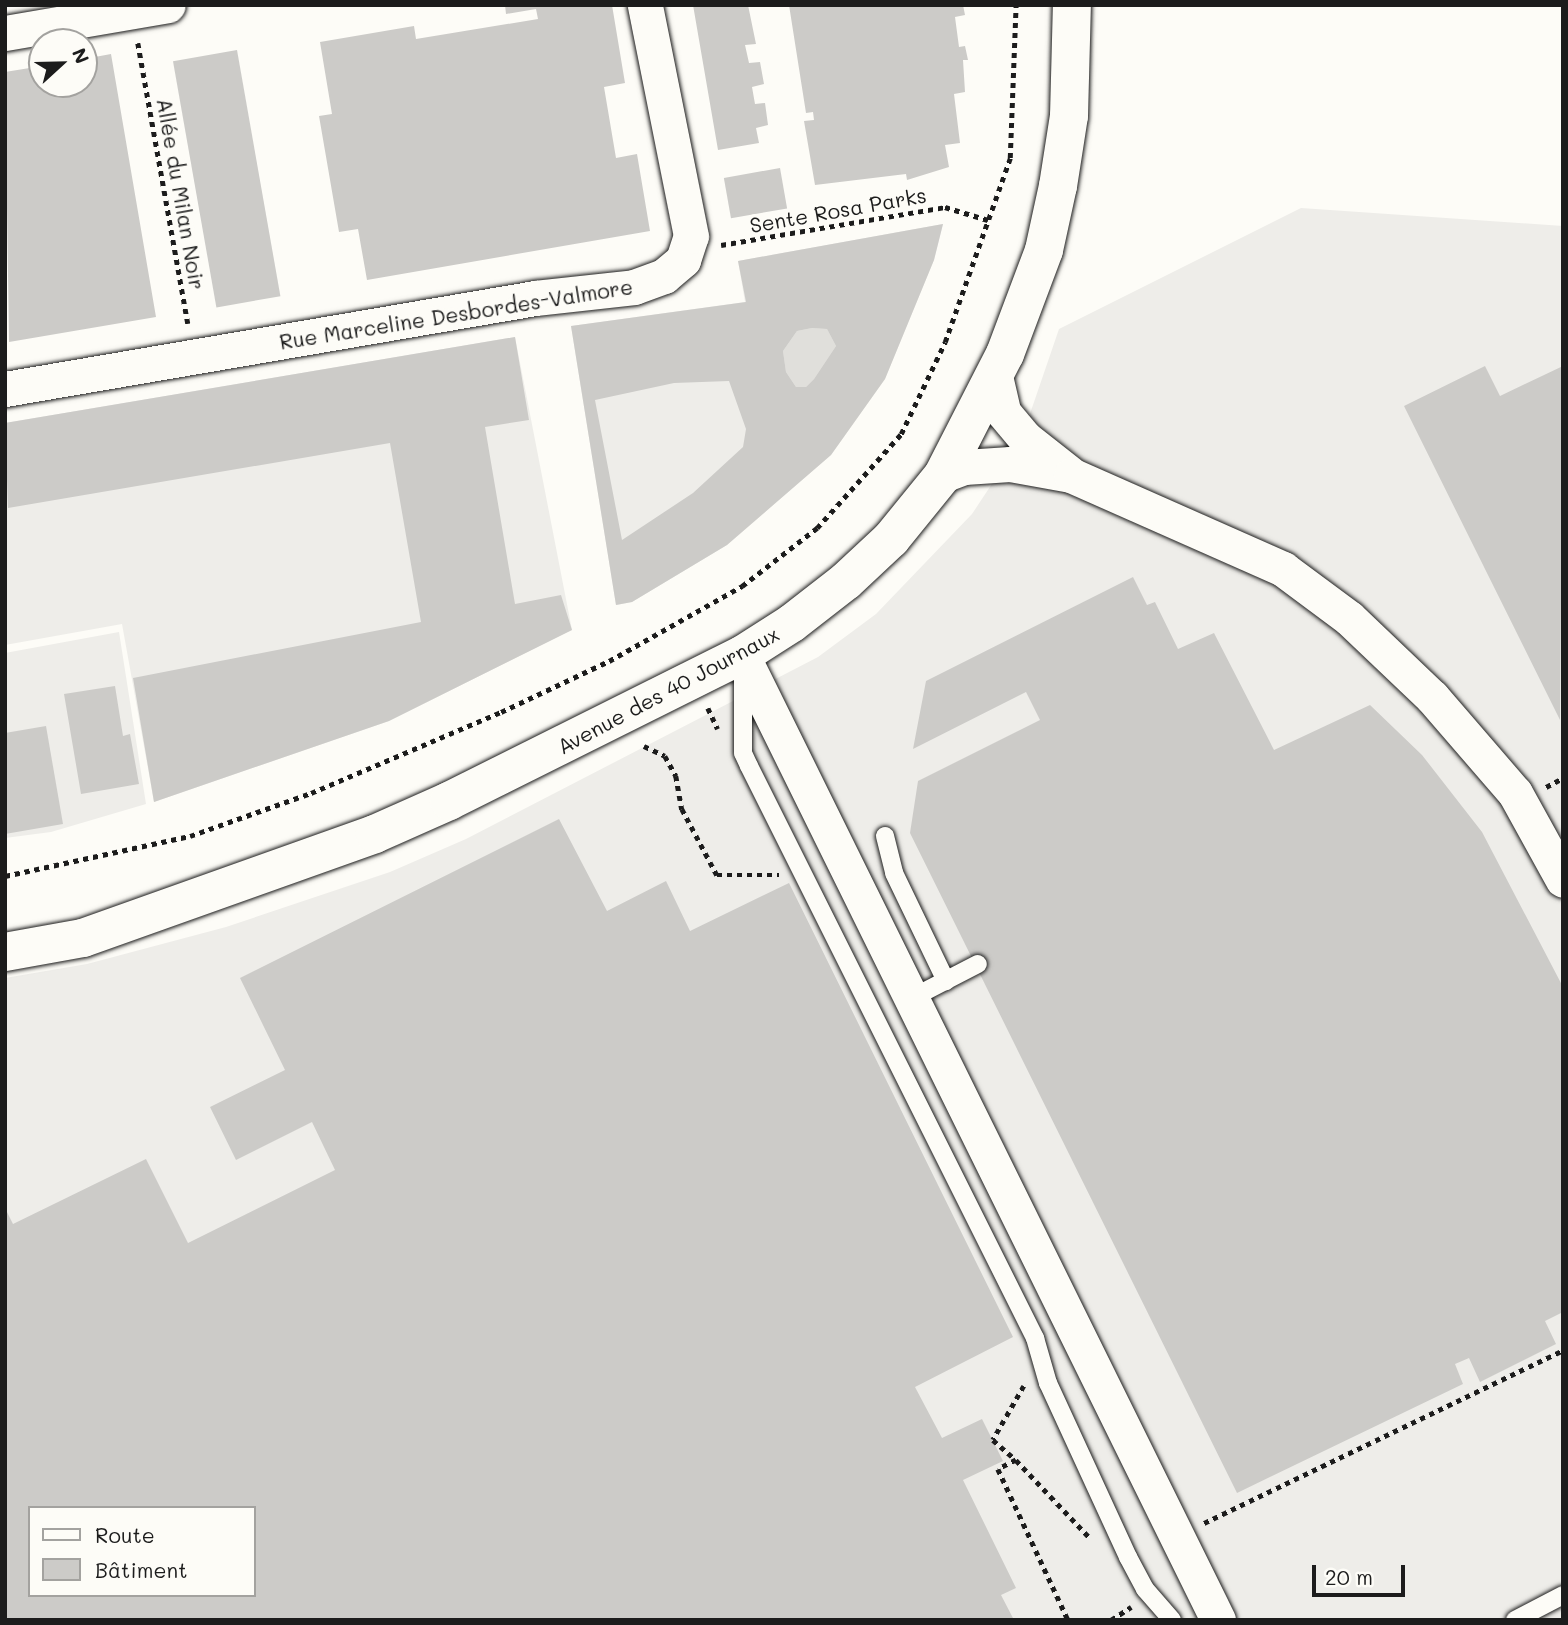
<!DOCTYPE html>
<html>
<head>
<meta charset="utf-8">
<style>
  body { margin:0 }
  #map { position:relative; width:1568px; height:1625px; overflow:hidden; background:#fdfcf7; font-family:Mali,sans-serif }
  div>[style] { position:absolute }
  .built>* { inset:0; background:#eeede9 }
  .green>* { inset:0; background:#e0dfdb }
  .building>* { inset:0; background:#cccbc8; transform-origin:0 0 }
  .path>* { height:4.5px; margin-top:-2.25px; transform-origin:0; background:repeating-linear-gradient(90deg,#1c1c1c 0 5px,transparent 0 10px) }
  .roads { filter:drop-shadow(0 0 2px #1c1c1c) drop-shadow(0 0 2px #1c1c1c) }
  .service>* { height:18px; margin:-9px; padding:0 9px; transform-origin:9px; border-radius:9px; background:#fdfcf7 }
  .minor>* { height:35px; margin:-17.5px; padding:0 17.5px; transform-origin:17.5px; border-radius:17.5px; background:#fdfcf7 }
  .tertiary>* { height:38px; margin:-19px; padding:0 19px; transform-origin:19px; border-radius:19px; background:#fdfcf7 }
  span { translate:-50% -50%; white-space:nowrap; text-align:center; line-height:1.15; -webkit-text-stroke:7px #fdfcf7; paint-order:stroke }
  .street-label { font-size:21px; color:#1c1c1c }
  .frame { position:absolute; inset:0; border:7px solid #1c1c1c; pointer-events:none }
  .legend { position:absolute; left:28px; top:1506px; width:228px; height:91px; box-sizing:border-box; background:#fdfcf7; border:2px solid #a3a29f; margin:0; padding:9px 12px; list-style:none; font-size:21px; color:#1c1c1c }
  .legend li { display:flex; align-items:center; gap:14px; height:35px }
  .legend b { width:35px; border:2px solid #a3a29f }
  .north { position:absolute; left:28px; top:28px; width:70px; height:70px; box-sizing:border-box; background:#fdfcf7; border:2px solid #a3a29f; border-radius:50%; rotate:68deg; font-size:19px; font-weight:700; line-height:28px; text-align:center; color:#1c1c1c }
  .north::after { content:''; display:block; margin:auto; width:24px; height:32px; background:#1c1c1c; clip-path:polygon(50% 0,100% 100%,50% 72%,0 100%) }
  .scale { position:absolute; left:1312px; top:1565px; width:93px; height:32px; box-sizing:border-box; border:4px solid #1c1c1c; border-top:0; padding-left:9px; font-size:21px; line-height:24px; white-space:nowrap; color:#1c1c1c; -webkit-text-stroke:5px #fdfcf7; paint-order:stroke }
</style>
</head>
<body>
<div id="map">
  <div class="built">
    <i style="clip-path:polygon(evenodd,1301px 208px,1563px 226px,1563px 1620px,5px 1620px,5px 978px,87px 964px,226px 927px,390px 872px,466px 839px,818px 657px,876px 614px,972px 514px,1021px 440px,1059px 329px,1301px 208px,30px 1508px,254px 1508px,254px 1595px,30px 1595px,30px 1508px)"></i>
    <i style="clip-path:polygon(943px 224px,934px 260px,885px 379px,831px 455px,727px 545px,632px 602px,616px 605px,571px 326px,745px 302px,738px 261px)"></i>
    <i style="clip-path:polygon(515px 337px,572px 630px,389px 721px,154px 802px,122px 624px,5px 645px,5px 423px)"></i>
    <i style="clip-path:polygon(119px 632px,146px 804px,51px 832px,5px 838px,5px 653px)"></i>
  </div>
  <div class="green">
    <i style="clip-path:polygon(812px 328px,827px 329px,836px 346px,814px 379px,806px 387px,796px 387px,786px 372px,783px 351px,797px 331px)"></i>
  </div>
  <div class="building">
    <i style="clip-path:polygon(505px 5px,612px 5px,625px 83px,604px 87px,616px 158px,637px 154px,650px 231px,367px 280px,358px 229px,339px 232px,319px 116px,332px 114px,320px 42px,414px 26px,416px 39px,538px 19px,536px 9px,506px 14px)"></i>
    <i style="clip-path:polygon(693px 5px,748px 5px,756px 44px,745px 45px,749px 63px,760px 62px,764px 84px,752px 87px,755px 104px,765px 103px,768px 125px,756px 128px,759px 143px,718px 150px)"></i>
    <i style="clip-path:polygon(789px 5px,963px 5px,965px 15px,955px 17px,959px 47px,965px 46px,968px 60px,963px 60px,965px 92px,954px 94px,960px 143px,945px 145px,949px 167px,907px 180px,906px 174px,815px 185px,804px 121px,814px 120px,813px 112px,806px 113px)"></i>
    <i style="left:237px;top:50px;width:250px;height:65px;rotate:80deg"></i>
    <i style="clip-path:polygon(111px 54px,156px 317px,9px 342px,5px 72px,42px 66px,42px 84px,84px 84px,84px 59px)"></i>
    <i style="left:780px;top:168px;width:41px;height:57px;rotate:80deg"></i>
    <i style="clip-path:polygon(evenodd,943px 224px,934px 260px,885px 379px,831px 455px,727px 545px,632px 602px,616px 605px,571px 326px,746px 302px,738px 261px,943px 224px,812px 328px,827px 329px,836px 346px,814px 379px,806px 387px,796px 387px,786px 372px,783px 351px,797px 331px,812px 328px,943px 224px,729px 381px,746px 429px,743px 447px,693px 493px,622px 540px,595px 400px,674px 383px,729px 381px)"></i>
    <i style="clip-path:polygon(515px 337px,529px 420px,485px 427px,515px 604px,561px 595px,572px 630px,389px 721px,154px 802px,133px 678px,421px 622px,390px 443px,8px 508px,5px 423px)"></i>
    <i style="clip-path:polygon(1485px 366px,1500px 396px,1563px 366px,1560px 720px,1404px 406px)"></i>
    <i style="clip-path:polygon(1133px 577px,1147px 605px,1155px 602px,1178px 649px,1214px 633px,1274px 750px,1370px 705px,1422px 755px,1482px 832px,1563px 987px,1563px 1312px,1545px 1321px,1556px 1344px,1480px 1382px,1469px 1358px,1455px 1364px,1463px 1384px,1237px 1493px,910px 833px,918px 781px,1040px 720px,1026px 692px,913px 749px,926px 681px)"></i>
    <i style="clip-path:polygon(115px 686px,123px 736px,130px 734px,139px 784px,81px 794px,64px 694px)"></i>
    <i style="clip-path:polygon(46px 726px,63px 824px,5px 834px,5px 733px)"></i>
    <i style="clip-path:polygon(evenodd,559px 819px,607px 911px,666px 881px,690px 931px,789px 883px,1013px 1337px,915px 1387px,942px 1438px,982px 1419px,1003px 1461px,963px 1480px,1016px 1588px,1001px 1595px,1014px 1620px,5px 1620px,5px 1208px,13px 1224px,146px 1159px,188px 1243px,335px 1170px,312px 1122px,236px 1160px,210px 1107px,285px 1070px,240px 978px,559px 819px,30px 1508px,254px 1508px,254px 1595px,30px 1595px,30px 1508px)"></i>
  </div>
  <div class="path">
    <i style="left:138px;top:43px;width:285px;rotate:79.9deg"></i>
    <i style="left:721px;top:245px;width:227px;rotate:-9.6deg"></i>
    <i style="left:945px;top:207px;width:45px;rotate:16.8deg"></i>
    <i style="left:708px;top:708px;width:23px;rotate:65deg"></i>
    <i style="left:644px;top:746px;width:23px;rotate:25deg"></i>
    <i style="left:665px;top:756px;width:23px;rotate:61deg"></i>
    <i style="left:676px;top:776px;width:34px;rotate:80deg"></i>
    <i style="left:682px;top:809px;width:75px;rotate:62.1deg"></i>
    <i style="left:717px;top:875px;width:62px"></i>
    <i style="left:1546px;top:787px;width:19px;rotate:-28deg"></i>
    <i style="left:5px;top:876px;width:189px;rotate:-12.2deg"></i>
    <i style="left:190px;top:836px;width:128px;rotate:-19.6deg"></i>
    <i style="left:311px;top:793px;width:207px;rotate:-23.1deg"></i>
    <i style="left:501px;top:712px;width:119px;rotate:-25.3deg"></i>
    <i style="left:609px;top:661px;width:153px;rotate:-29.4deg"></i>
    <i style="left:742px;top:586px;width:95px;rotate:-37.7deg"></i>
    <i style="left:817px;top:528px;width:126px;rotate:-48.2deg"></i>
    <i style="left:901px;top:434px;width:102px;rotate:-64.4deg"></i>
    <i style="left:945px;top:342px;width:195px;rotate:-70.5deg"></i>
    <i style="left:1010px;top:158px;width:153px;rotate:-87.8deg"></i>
    <i style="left:1024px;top:1386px;width:62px;rotate:119.9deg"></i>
    <i style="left:993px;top:1440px;width:30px;rotate:41deg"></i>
    <i style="left:1016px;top:1460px;width:20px;rotate:153deg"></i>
    <i style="left:998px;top:1469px;width:166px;rotate:65.1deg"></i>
    <i style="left:1016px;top:1460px;width:108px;rotate:46.5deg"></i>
    <i style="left:1204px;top:1523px;width:399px;rotate:-25.7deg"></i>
    <i style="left:1111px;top:1620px;width:24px;rotate:-33deg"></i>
  </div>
  <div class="roads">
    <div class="service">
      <i style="left:743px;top:676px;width:77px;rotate:90deg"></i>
      <i style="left:743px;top:753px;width:14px;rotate:65deg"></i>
      <i style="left:749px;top:766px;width:640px;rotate:63.43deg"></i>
      <i style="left:1035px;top:1338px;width:47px;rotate:73.9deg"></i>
      <i style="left:1048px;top:1383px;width:192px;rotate:65.3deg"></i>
      <i style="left:1128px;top:1557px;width:36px;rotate:62deg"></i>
      <i style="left:1145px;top:1589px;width:41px;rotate:48.9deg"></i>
      <i style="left:885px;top:836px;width:38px;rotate:76deg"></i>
      <i style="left:894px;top:873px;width:120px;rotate:64.3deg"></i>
      <i style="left:912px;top:998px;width:74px;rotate:-27.3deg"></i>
      <i style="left:1515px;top:1620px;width:54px;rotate:-27.5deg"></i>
    </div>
    <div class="minor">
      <i style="left:5px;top:33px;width:165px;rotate:-9.7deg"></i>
      <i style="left:995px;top:376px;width:37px;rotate:77deg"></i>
      <i style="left:1003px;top:412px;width:35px;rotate:50deg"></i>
      <i style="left:1026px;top:439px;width:55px;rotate:38.3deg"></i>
      <i style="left:5px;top:389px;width:538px;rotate:-9.74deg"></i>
      <i style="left:535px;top:298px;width:100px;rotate:-6.3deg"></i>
      <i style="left:634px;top:287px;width:32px;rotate:-20deg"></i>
      <i style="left:664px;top:276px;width:25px;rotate:-40deg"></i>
      <i style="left:683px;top:260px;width:25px;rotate:-72deg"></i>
      <i style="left:691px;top:236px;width:236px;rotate:-101.3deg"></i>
      <i style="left:943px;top:475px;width:22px;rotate:-21deg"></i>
      <i style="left:964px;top:467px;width:46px;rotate:-3.7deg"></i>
      <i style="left:1010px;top:464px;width:62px;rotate:10.2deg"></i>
      <i style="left:1071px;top:475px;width:232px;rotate:23.9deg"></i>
      <i style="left:1283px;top:569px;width:82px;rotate:36.6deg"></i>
      <i style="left:1349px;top:618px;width:115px;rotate:43.6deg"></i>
      <i style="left:1432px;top:697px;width:127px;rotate:49.2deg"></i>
      <i style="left:1515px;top:793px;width:99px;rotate:61.1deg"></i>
      <i style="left:742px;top:655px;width:1076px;rotate:63.74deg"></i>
    </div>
    <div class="tertiary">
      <i style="left:5px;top:952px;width:79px;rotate:-10.2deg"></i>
      <i style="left:83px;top:938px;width:310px;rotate:-19.6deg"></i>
      <i style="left:375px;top:834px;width:81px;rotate:-24deg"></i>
      <i style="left:449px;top:801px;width:327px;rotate:-26.5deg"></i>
      <i style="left:742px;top:655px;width:59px;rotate:-32.6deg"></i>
      <i style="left:792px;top:623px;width:68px;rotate:-37.9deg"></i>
      <i style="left:846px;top:581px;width:62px;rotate:-43deg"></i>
      <i style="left:891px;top:539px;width:82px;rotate:-50.9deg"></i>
      <i style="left:943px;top:475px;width:136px;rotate:-62.9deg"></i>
      <i style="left:1005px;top:354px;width:111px;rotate:-69.4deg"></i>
      <i style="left:1044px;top:250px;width:66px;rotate:-77.7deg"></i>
      <i style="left:1058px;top:186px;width:71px;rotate:-81.1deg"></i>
      <i style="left:1069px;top:116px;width:111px;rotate:-88.5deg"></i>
    </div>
  </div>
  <div class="street-label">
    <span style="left:181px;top:194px;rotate:80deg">Allée du Milan Noir</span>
    <span style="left:838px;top:210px;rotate:-10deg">Sente Rosa Parks</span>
    <span style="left:456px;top:314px;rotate:-9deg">Rue Marceline Desbordes-Valmore</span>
    <span style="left:668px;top:690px;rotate:-28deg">Avenue des 40 Journaux</span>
  </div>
  <div class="frame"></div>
  <ul class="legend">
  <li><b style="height:9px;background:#fdfcf7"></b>Route</li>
  <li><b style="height:19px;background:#cccbc8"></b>Bâtiment</li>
  </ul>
  <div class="north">N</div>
  <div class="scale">20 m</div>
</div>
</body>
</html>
